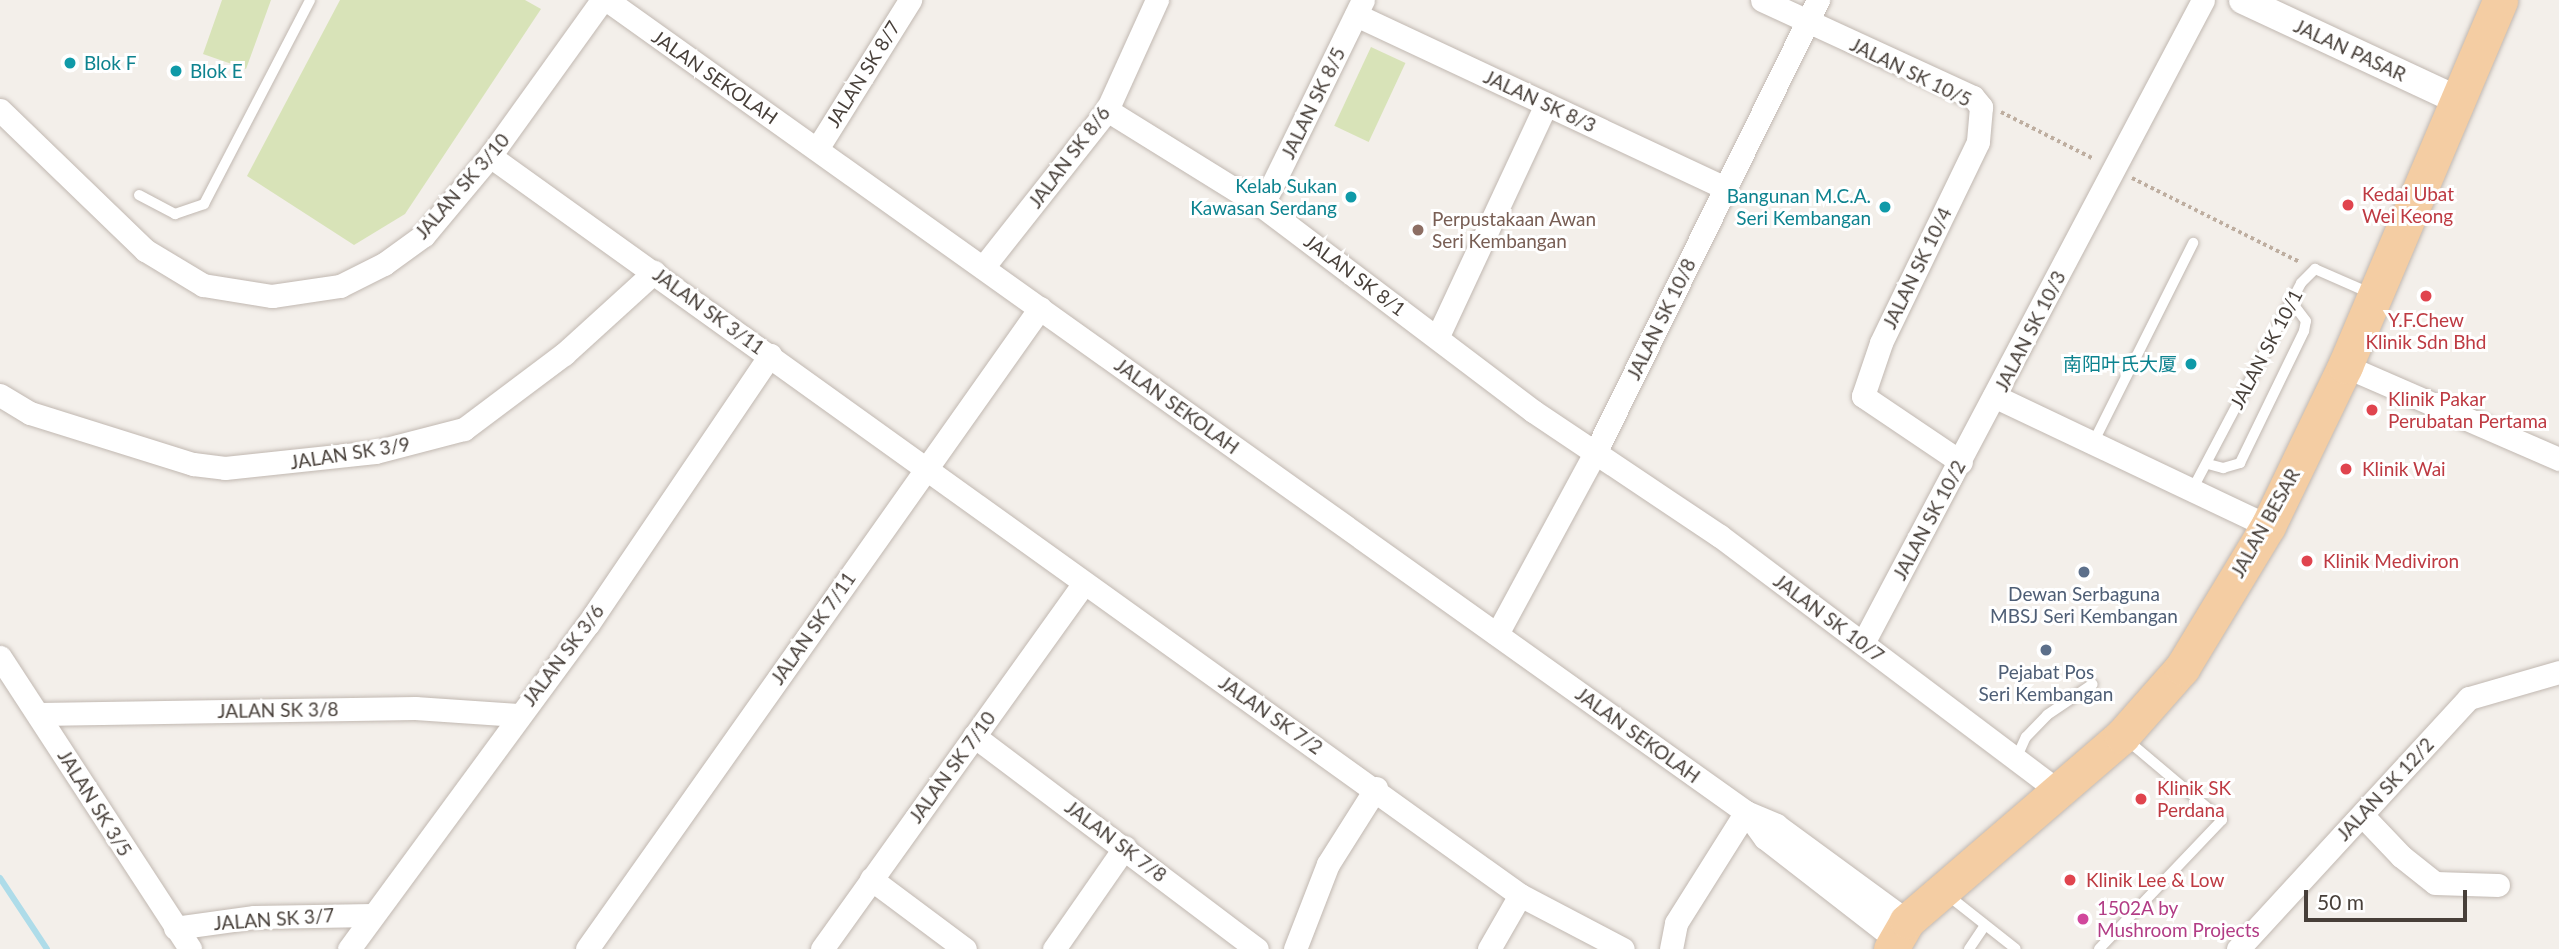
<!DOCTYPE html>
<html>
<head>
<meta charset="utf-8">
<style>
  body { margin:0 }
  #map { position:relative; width:2559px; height:949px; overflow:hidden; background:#f3efea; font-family:Lato,"Noto Sans SC",sans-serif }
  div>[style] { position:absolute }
  .green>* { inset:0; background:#d8e3b8; transform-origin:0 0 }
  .stream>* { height:6px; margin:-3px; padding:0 3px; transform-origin:3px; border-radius:3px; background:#aedce9 }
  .path>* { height:3.5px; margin-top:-1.75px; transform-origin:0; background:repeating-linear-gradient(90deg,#beaea0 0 3.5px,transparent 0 7px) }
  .roads { filter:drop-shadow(0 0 2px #c1b8b1) drop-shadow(0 0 2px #c1b8b1) }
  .service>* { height:10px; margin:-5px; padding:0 5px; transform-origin:5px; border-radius:5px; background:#fff }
  .minor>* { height:23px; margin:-11.5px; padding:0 11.5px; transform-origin:11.5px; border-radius:11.5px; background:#fff }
  .tertiary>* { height:28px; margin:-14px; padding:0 14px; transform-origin:14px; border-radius:14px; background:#fff }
  .primary>* { height:35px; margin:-17.5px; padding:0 17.5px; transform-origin:17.5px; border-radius:17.5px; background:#f4cda3 }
  .dots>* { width:19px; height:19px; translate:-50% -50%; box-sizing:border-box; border:4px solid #fff; border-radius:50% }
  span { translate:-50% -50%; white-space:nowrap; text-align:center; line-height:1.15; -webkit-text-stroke:6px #fff; paint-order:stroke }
  .street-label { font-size:19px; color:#473f39 }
  .culture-label { font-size:19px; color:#0d838f }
  .left { translate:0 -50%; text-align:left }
  .right { translate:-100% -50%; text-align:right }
  .health-label { font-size:19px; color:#be3a42 }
  .education-label { font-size:19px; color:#785e54 }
  .service-label { font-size:19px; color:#4e5e75 }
  .hotel-label { font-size:19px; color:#b23c85 }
  .scale { position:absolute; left:2304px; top:890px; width:163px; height:32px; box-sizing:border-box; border:4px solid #473f39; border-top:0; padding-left:9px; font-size:21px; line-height:24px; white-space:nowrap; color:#473f39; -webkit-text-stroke:5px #fff; paint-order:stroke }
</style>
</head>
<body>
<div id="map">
  <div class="green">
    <i style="clip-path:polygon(222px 0,271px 0,246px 69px,203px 54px)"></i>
    <i style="clip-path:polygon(340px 0,525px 0,541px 9px,405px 214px,354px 245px,247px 176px)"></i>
    <i style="left:1371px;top:47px;width:38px;height:87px;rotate:25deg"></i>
  </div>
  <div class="stream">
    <i style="left:0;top:878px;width:85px;rotate:56.5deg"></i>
  </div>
  <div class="path">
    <i style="left:2001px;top:112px;width:104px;rotate:26.8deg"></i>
    <i style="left:2132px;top:178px;width:188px;rotate:26.6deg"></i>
  </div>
  <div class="roads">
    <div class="service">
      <i style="left:139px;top:195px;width:41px;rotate:27.8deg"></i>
      <i style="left:175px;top:214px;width:31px;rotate:-19deg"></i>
      <i style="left:204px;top:204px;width:230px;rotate:-62.5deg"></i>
      <i style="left:2093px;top:443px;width:224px;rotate:-63.4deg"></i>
      <i style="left:2208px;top:464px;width:16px;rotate:15deg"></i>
      <i style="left:2223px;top:468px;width:18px;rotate:-16deg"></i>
      <i style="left:2240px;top:463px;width:147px;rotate:-64.1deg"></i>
      <i style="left:2304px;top:331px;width:10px;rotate:-79deg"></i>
      <i style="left:2306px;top:321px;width:26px;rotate:-127deg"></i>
      <i style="left:2192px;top:490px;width:234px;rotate:-62.2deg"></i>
      <i style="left:2301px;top:283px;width:20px;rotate:-45deg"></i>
      <i style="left:2315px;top:269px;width:62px;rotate:23.7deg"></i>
      <i style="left:2016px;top:759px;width:24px;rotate:-66deg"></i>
      <i style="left:2026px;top:737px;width:30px;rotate:-46deg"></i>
      <i style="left:2047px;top:715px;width:55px;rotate:-34deg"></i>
      <i style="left:1945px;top:893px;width:90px;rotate:38.3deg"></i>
      <i style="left:1969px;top:949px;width:27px;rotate:-56deg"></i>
      <i style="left:2099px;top:949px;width:178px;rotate:-46.4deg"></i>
      <i style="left:2222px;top:820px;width:124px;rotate:-139.9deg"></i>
    </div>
    <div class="minor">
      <i style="left:607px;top:0;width:1399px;rotate:35.49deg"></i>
      <i style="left:1746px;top:812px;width:33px;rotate:23deg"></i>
      <i style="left:1776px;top:825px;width:162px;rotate:36.2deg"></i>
      <i style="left:1762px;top:0;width:232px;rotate:24.7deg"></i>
      <i style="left:1973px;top:97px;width:13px;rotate:51deg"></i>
      <i style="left:1981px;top:107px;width:35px;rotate:95deg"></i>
      <i style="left:1978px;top:142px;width:223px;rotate:115.8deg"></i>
      <i style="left:1881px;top:343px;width:56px;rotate:108.8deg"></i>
      <i style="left:1863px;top:396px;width:118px;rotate:34deg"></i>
      <i style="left:1356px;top:15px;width:408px;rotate:25.1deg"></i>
      <i style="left:0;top:110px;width:202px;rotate:44deg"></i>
      <i style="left:145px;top:250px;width:68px;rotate:31.1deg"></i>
      <i style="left:203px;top:285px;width:70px;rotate:9.1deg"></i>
      <i style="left:272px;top:296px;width:69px;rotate:-8.4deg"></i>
      <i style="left:340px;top:286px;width:49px;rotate:-26.6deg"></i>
      <i style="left:384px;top:264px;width:49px;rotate:-35.9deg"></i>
      <i style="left:424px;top:235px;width:103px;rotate:-50.1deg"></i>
      <i style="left:490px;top:156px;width:192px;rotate:-54.3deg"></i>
      <i style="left:1107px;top:110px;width:182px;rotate:31.8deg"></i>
      <i style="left:1262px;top:206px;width:340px;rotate:37.1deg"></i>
      <i style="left:1533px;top:411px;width:225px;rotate:33.8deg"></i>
      <i style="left:1720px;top:536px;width:424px;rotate:37deg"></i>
      <i style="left:817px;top:149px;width:176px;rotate:-58deg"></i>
      <i style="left:490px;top:156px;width:1268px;rotate:35.66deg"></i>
      <i style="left:1520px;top:895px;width:116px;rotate:27.7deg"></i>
      <i style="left:1262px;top:206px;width:229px;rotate:-63.9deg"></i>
      <i style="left:984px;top:266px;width:199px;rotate:-51.7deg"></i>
      <i style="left:1107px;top:110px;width:121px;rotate:-65.6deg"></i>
      <i style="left:1438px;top:336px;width:256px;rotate:-65deg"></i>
      <i style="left:2345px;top:366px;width:233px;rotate:23.5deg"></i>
      <i style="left:0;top:395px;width:35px;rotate:31deg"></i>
      <i style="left:30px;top:413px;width:171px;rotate:17.4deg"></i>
      <i style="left:193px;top:464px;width:32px;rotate:7deg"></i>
      <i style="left:225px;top:468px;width:151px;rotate:-6.1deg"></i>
      <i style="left:375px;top:452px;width:92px;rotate:-14.5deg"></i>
      <i style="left:464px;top:429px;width:125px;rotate:-36.9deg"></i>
      <i style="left:564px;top:354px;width:122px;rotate:-42.3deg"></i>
      <i style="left:1994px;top:396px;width:303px;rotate:25.4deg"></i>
      <i style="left:1497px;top:634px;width:206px;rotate:-61.6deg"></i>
      <i style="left:1595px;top:453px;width:505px;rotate:-63.79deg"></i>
      <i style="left:1863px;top:643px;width:727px;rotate:-62.13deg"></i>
      <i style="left:0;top:657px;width:348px;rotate:56.9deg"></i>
      <i style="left:39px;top:714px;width:376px;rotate:-0.9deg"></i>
      <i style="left:415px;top:708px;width:103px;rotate:3.9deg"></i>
      <i style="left:974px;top:736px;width:354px;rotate:37deg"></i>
      <i style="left:1746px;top:812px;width:32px;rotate:54deg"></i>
      <i style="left:1765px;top:838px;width:165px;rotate:37.8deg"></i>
      <i style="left:2362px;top:815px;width:57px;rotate:46.4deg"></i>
      <i style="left:2401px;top:856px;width:43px;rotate:38.5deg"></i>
      <i style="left:2435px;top:883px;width:63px;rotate:1.8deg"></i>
      <i style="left:871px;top:879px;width:117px;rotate:36.7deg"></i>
      <i style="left:175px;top:928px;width:80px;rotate:-7.9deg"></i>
      <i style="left:254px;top:917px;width:119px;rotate:-1deg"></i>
      <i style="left:349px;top:949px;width:403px;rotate:-53.7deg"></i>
      <i style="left:588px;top:624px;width:325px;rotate:-55.9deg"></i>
      <i style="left:587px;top:949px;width:785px;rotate:-54.75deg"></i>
      <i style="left:822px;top:949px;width:448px;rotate:-54.4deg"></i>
      <i style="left:1054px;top:949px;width:124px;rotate:-55.2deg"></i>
      <i style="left:1295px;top:949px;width:91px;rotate:-68.8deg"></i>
      <i style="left:1328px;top:864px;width:90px;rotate:-57.7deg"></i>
      <i style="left:1489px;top:949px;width:62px;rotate:-60.1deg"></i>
      <i style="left:1671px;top:949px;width:26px;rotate:-79deg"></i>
      <i style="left:1676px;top:923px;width:131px;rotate:-57.8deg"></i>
      <i style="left:2238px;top:949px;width:341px;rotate:-47.4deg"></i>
      <i style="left:2469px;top:698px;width:94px;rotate:-16.1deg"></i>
    </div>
    <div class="tertiary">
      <i style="left:2243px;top:0;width:236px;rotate:25deg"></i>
    </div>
    <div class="primary">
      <i style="left:1891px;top:949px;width:32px;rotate:-60deg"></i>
      <i style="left:1907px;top:921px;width:284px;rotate:-40.7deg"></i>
      <i style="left:2122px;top:736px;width:91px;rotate:-48.6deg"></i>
      <i style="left:2182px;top:668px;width:166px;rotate:-58.8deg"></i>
      <i style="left:2268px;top:526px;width:178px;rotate:-64.3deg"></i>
      <i style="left:2345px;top:366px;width:397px;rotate:-67deg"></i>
    </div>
  </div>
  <div class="dots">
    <i style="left:70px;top:63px;background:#0f9aa8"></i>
    <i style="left:176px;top:71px;background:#0f9aa8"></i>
    <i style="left:1351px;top:197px;background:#0f9aa8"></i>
    <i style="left:2348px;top:205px;background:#e0444e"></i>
    <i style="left:1885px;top:207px;background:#0f9aa8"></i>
    <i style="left:1418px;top:230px;background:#8d6e63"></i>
    <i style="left:2426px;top:296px;background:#e0444e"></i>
    <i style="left:2191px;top:364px;background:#0f9aa8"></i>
    <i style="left:2372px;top:410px;background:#e0444e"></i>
    <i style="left:2346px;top:469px;background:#e0444e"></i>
    <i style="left:2307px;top:561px;background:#e0444e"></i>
    <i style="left:2084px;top:572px;background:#5c6f8a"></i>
    <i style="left:2046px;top:650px;background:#5c6f8a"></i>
    <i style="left:2141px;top:799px;background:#e0444e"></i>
    <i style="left:2070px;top:880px;background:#e0444e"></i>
    <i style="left:2083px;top:919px;background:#d1479c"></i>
  </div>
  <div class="street-label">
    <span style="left:2350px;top:50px;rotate:25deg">JALAN PASAR</span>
    <span style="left:1911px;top:72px;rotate:26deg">JALAN SK 10/5</span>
    <span style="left:863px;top:74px;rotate:-58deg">JALAN SK 8/7</span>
    <span style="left:715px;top:77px;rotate:35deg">JALAN SEKOLAH</span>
    <span style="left:1540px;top:101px;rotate:25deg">JALAN SK 8/3</span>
    <span style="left:1313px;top:103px;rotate:-64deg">JALAN SK 8/5</span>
    <span style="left:1069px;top:157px;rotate:-53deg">JALAN SK 8/6</span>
    <span style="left:462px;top:186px;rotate:-49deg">JALAN SK 3/10</span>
    <span style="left:1917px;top:268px;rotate:-64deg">JALAN SK 10/4</span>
    <span style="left:1355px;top:275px;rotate:37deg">JALAN SK 8/1</span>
    <span style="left:709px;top:311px;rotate:36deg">JALAN SK 3/11</span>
    <span style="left:1661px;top:319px;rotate:-64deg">JALAN SK 10/8</span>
    <span style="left:2030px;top:331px;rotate:-63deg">JALAN SK 10/3</span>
    <span style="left:2266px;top:349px;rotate:-62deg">JALAN SK 10/1</span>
    <span style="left:1177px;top:406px;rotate:36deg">JALAN SEKOLAH</span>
    <span style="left:350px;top:453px;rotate:-9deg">JALAN SK 3/9</span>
    <span style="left:1929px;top:520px;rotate:-62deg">JALAN SK 10/2</span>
    <span style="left:2265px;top:523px;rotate:-61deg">JALAN BESAR</span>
    <span style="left:1829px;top:618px;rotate:37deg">JALAN SK 10/7</span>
    <span style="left:813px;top:628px;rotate:-55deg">JALAN SK 7/11</span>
    <span style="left:563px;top:655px;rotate:-53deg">JALAN SK 3/6</span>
    <span style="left:278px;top:710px;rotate:-1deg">JALAN SK 3/8</span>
    <span style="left:1271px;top:715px;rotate:35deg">JALAN SK 7/2</span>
    <span style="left:1638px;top:735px;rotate:36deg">JALAN SEKOLAH</span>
    <span style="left:952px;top:767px;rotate:-54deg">JALAN SK 7/10</span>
    <span style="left:2385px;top:789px;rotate:-47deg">JALAN SK 12/2</span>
    <span style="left:95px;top:803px;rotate:58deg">JALAN SK 3/5</span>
    <span style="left:1116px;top:841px;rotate:37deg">JALAN SK 7/8</span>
    <span style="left:274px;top:919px;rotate:-4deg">JALAN SK 3/7</span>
  </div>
  <div class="culture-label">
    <span class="left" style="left:84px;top:63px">Blok F</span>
    <span class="left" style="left:190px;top:71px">Blok E</span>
    <span class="right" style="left:1337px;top:197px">Kelab Sukan<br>Kawasan Serdang</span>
    <span class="right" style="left:1871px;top:207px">Bangunan M.C.A.<br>Seri Kembangan</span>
    <span class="right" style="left:2177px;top:364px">南阳叶氏大厦</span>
  </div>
  <div class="health-label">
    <span class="left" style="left:2362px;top:205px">Kedai Ubat<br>Wei Keong</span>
    <span style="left:2426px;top:331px">Y.F.Chew<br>Klinik Sdn Bhd</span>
    <span class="left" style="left:2388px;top:410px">Klinik Pakar<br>Perubatan Pertama</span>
    <span class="left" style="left:2362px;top:469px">Klinik Wai</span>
    <span class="left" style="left:2323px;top:561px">Klinik Mediviron</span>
    <span class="left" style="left:2157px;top:799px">Klinik SK<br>Perdana</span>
    <span class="left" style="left:2086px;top:880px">Klinik Lee &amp; Low</span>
  </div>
  <div class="education-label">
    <span class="left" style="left:1432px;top:230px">Perpustakaan Awan<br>Seri Kembangan</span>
  </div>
  <div class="service-label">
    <span style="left:2084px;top:605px">Dewan Serbaguna<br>MBSJ Seri Kembangan</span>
    <span style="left:2046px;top:683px">Pejabat Pos<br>Seri Kembangan</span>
  </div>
  <div class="hotel-label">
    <span class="left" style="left:2097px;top:919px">1502A by<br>Mushroom Projects</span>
  </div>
  <div class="scale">50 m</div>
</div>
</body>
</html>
